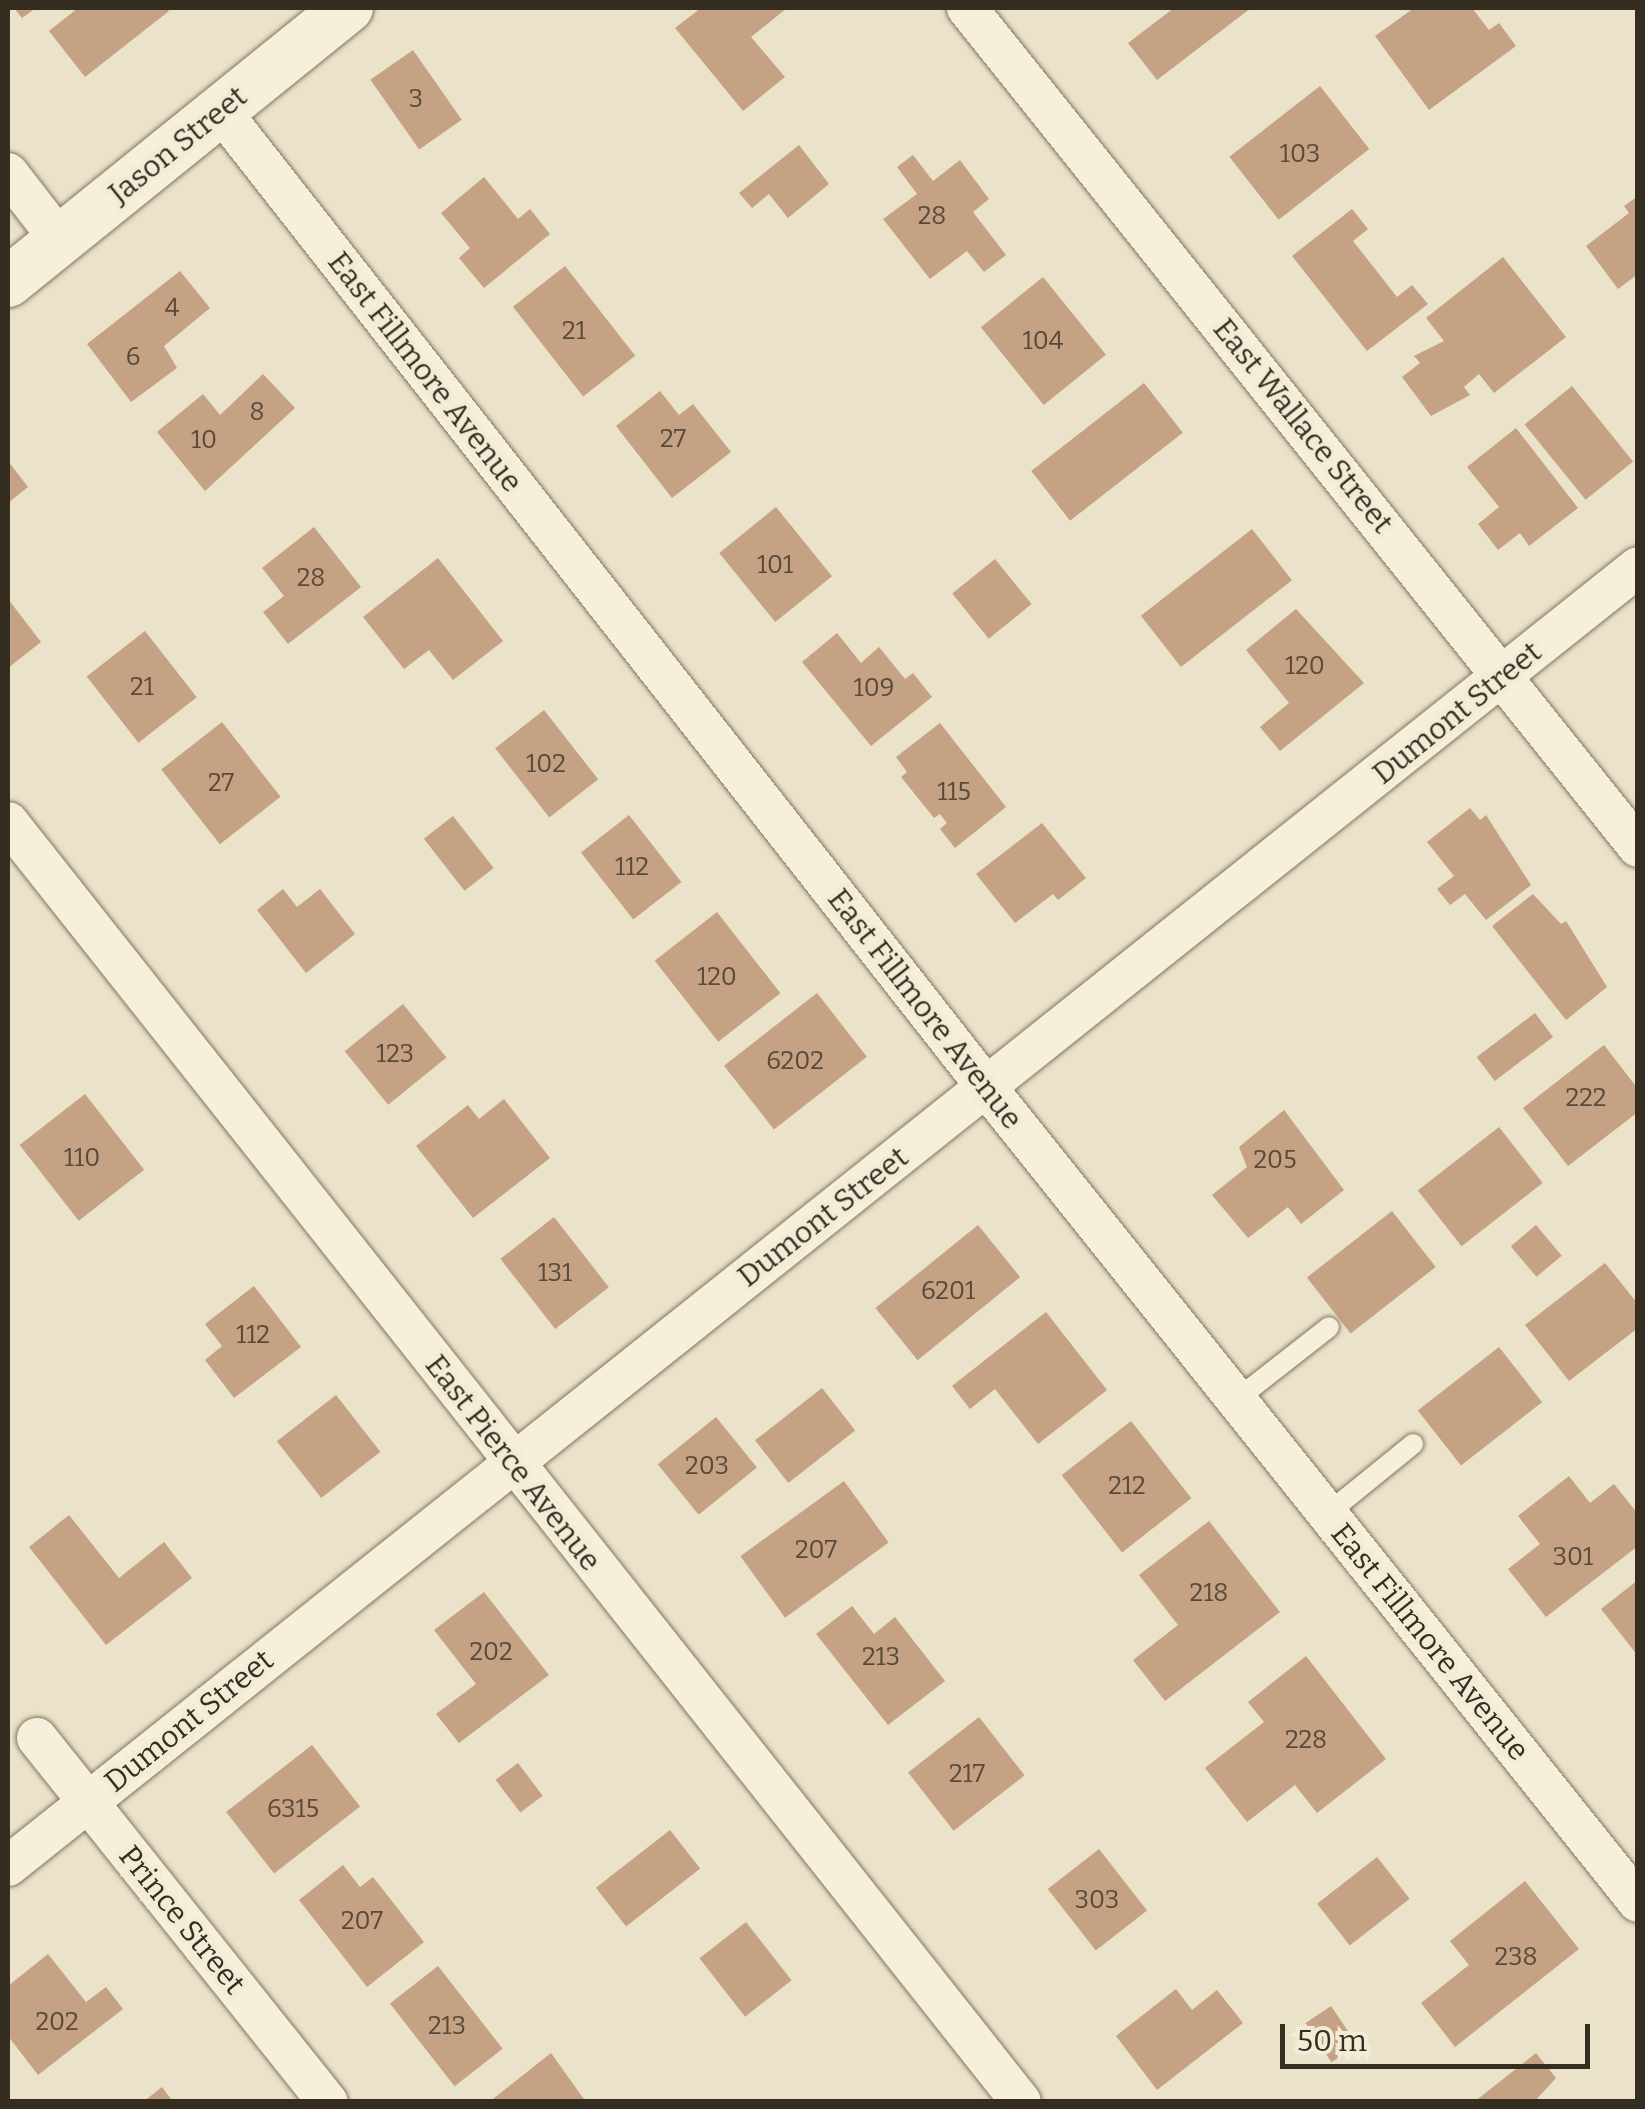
<!DOCTYPE html>
<html>
<head>
<meta charset="utf-8">
<style>
  body { margin:0 }
  #map { position:relative; width:1645px; height:2109px; overflow:hidden; background:#eae2c9; font-family:Bitter,serif }
  div>[style] { position:absolute }
  .building>* { inset:0; background:#c4a283; transform-origin:0 0 }
  .roads { filter:drop-shadow(0 0 2px #84755f) drop-shadow(0 0 2px #84755f) }
  .service>* { height:20px; margin:-10px; padding:0 10px; transform-origin:10px; border-radius:10px; background:#f5efdb }
  .minor>* { height:40px; margin:-20px; padding:0 20px; transform-origin:20px; border-radius:20px; background:#f5efdb }
  .tertiary>* { height:50px; margin:-25px; padding:0 25px; transform-origin:25px; border-radius:25px; background:#f5efdb }
  span { translate:-50% -50%; white-space:nowrap; text-align:center; line-height:1.15; -webkit-text-stroke:8px #f2ecd7; paint-order:stroke }
  .number-label { font-size:25px; color:#5a4a3a }
  .number-label span { -webkit-text-stroke-width:0 }
  .street-label { font-size:30px; color:#362d21 }
  .frame { position:absolute; inset:0; border:10px solid #362d21; pointer-events:none }
  .scale { position:absolute; left:1280px; top:2024px; width:310px; height:45px; box-sizing:border-box; border:5px solid #362d21; border-top:0; padding-left:12px; font-size:30px; line-height:35px; white-space:nowrap; color:#362d21; -webkit-text-stroke:8px #f2ecd7; paint-order:stroke }
</style>
</head>
<body>
<div id="map">
  <div class="building">
    <i style="clip-path:polygon(14px 8px,36px 8px,22px 18px)"></i>
    <i style="clip-path:polygon(78px 8px,166px 8px,169px 11px,85px 77px,49px 31px)"></i>
    <i style="clip-path:polygon(701px 8px,787px 8px,751px 37px,785px 77px,743px 111px,675px 28px)"></i>
    <i style="clip-path:polygon(1174px 8px,1251px 8px,1157px 80px,1128px 43px)"></i>
    <i style="clip-path:polygon(1414px 8px,1472px 8px,1489px 30px,1499px 23px,1516px 46px,1429px 110px,1375px 36px)"></i>
    <i style="left:413px;top:50px;width:85px;height:52px;rotate:55deg"></i>
    <i style="left:1320px;top:86px;width:80px;height:115px;rotate:52deg"></i>
    <i style="clip-path:polygon(799px 145px,829px 184px,788px 218px,769px 194px,752px 208px,739px 193px)"></i>
    <i style="clip-path:polygon(913px 155px,933px 181px,960px 160px,989px 199px,973px 212px,1006px 255px,984px 272px,967px 251px,930px 279px,883px 219px,917px 194px,897px 167px)"></i>
    <i style="clip-path:polygon(484px 177px,518px 219px,530px 209px,550px 234px,484px 288px,459px 258px,470px 248px,441px 213px)"></i>
    <i style="clip-path:polygon(1638px 196px,1638px 274px,1618px 289px,1586px 246px,1629px 213px,1624px 206px)"></i>
    <i style="clip-path:polygon(1352px 209px,1368px 229px,1353px 241px,1397px 297px,1412px 285px,1428px 304px,1367px 351px,1292px 256px)"></i>
    <i style="clip-path:polygon(1503px 257px,1566px 337px,1494px 393px,1479px 374px,1464px 387px,1470px 395px,1431px 416px,1402px 377px,1420px 363px,1414px 356px,1444px 341px,1426px 318px)"></i>
    <i style="left:565px;top:266px;width:114px;height:66px;rotate:52deg"></i>
    <i style="clip-path:polygon(180px 271px,210px 308px,164px 346px,177px 368px,131px 402px,87px 344px)"></i>
    <i style="left:1043px;top:277px;width:100px;height:80px;rotate:51deg"></i>
    <i style="clip-path:polygon(263px 374px,295px 408px,205px 491px,157px 432px,203px 394px,220px 415px)"></i>
    <i style="left:1144px;top:383px;width:63px;height:143px;rotate:52deg"></i>
    <i style="left:1572px;top:386px;width:97px;height:61px;rotate:51deg"></i>
    <i style="clip-path:polygon(660px 391px,679px 415px,693px 404px,731px 452px,672px 498px,616px 426px)"></i>
    <i style="clip-path:polygon(1516px 428px,1578px 508px,1529px 546px,1520px 533px,1498px 550px,1478px 524px,1499px 507px,1467px 467px)"></i>
    <i style="clip-path:polygon(8px 461px,28px 487px,8px 503px)"></i>
    <i style="left:776px;top:507px;width:89px;height:73px;rotate:51deg"></i>
    <i style="clip-path:polygon(314px 527px,361px 587px,288px 644px,263px 612px,284px 596px,262px 568px)"></i>
    <i style="left:1252px;top:529px;width:65px;height:141px;rotate:52deg"></i>
    <i style="clip-path:polygon(438px 558px,503px 641px,453px 680px,429px 650px,404px 669px,363px 617px)"></i>
    <i style="left:995px;top:559px;width:58px;height:55px;rotate:51deg"></i>
    <i style="clip-path:polygon(8px 599px,41px 642px,8px 668px)"></i>
    <i style="clip-path:polygon(1296px 609px,1364px 683px,1280px 751px,1260px 727px,1289px 703px,1246px 650px)"></i>
    <i style="left:145px;top:631px;width:84px;height:74px;rotate:52deg"></i>
    <i style="clip-path:polygon(837px 633px,861px 663px,879px 647px,905px 679px,913px 673px,932px 697px,871px 746px,802px 662px)"></i>
    <i style="left:544px;top:710px;width:88px;height:62px;rotate:52deg"></i>
    <i style="left:222px;top:722px;width:95px;height:77px;rotate:52deg"></i>
    <i style="clip-path:polygon(940px 723px,1006px 807px,955px 848px,940px 829px,947px 823px,940px 814px,934px 818px,901px 777px,907px 772px,896px 757px)"></i>
    <i style="clip-path:polygon(1470px 808px,1480px 820px,1486px 815px,1531px 885px,1486px 920px,1465px 894px,1450px 905px,1437px 889px,1454px 876px,1427px 842px)"></i>
    <i style="left:629px;top:815px;width:85px;height:61px;rotate:52deg"></i>
    <i style="left:453px;top:816px;width:66px;height:37px;rotate:52deg"></i>
    <i style="clip-path:polygon(1042px 823px,1086px 878px,1058px 900px,1053px 894px,1015px 923px,976px 874px)"></i>
    <i style="clip-path:polygon(283px 889px,297px 907px,320px 889px,355px 934px,306px 973px,257px 910px)"></i>
    <i style="clip-path:polygon(1533px 894px,1561px 924px,1566px 921px,1607px 987px,1566px 1020px,1492px 926px)"></i>
    <i style="left:717px;top:912px;width:103px;height:79px;rotate:52deg"></i>
    <i style="left:817px;top:993px;width:81px;height:118px;rotate:52deg"></i>
    <i style="left:403px;top:1004px;width:69px;height:75px;rotate:51deg"></i>
    <i style="left:1535px;top:1013px;width:30px;height:73px;rotate:53deg"></i>
    <i style="clip-path:polygon(1604px 1045px,1638px 1089px,1638px 1112px,1568px 1166px,1523px 1108px)"></i>
    <i style="left:85px;top:1094px;width:96px;height:83px;rotate:52deg"></i>
    <i style="clip-path:polygon(504px 1099px,550px 1158px,473px 1218px,416px 1146px,468px 1105px,479px 1119px)"></i>
    <i style="clip-path:polygon(1284px 1110px,1344px 1190px,1301px 1224px,1288px 1207px,1248px 1238px,1212px 1195px,1247px 1167px,1239px 1147px)"></i>
    <i style="left:1499px;top:1127px;width:71px;height:103px;rotate:52deg"></i>
    <i style="left:1392px;top:1211px;width:71px;height:108px;rotate:52deg"></i>
    <i style="left:554px;top:1217px;width:89px;height:68px;rotate:52deg"></i>
    <i style="left:978px;top:1225px;width:67px;height:132px;rotate:51deg"></i>
    <i style="left:1536px;top:1225px;width:40px;height:33px;rotate:50deg"></i>
    <i style="clip-path:polygon(1605px 1263px,1638px 1304px,1638px 1328px,1569px 1381px,1525px 1325px)"></i>
    <i style="clip-path:polygon(254px 1286px,301px 1347px,234px 1398px,205px 1360px,222px 1346px,205px 1324px)"></i>
    <i style="clip-path:polygon(1046px 1312px,1107px 1390px,1038px 1444px,995px 1389px,970px 1409px,952px 1386px)"></i>
    <i style="left:1499px;top:1347px;width:70px;height:103px;rotate:52deg"></i>
    <i style="left:822px;top:1388px;width:54px;height:85px;rotate:52deg"></i>
    <i style="left:336px;top:1395px;width:72px;height:75px;rotate:52deg"></i>
    <i style="left:716px;top:1417px;width:65px;height:75px;rotate:51deg"></i>
    <i style="left:1131px;top:1421px;width:98px;height:88px;rotate:52deg"></i>
    <i style="clip-path:polygon(1569px 1476px,1590px 1503px,1614px 1484px,1638px 1514px,1638px 1546px,1546px 1617px,1508px 1569px,1540px 1544px,1518px 1516px)"></i>
    <i style="left:844px;top:1481px;width:76px;height:128px;rotate:54deg"></i>
    <i style="clip-path:polygon(69px 1515px,119px 1578px,164px 1542px,192px 1578px,106px 1645px,29px 1547px)"></i>
    <i style="clip-path:polygon(1209px 1521px,1280px 1612px,1165px 1701px,1133px 1660px,1178px 1625px,1139px 1575px)"></i>
    <i style="clip-path:polygon(1638px 1580px,1638px 1656px,1601px 1609px)"></i>
    <i style="clip-path:polygon(484px 1592px,549px 1675px,459px 1743px,436px 1714px,476px 1684px,434px 1630px)"></i>
    <i style="clip-path:polygon(852px 1606px,874px 1634px,895px 1617px,945px 1681px,888px 1725px,816px 1634px)"></i>
    <i style="clip-path:polygon(1306px 1656px,1386px 1759px,1317px 1813px,1295px 1785px,1247px 1822px,1205px 1768px,1264px 1722px,1248px 1702px)"></i>
    <i style="left:979px;top:1717px;width:74px;height:90px;rotate:52deg"></i>
    <i style="left:312px;top:1745px;width:78px;height:109px;rotate:52deg"></i>
    <i style="left:518px;top:1763px;width:41px;height:28px;rotate:53deg"></i>
    <i style="left:670px;top:1830px;width:49px;height:94px;rotate:52deg"></i>
    <i style="left:1099px;top:1849px;width:78px;height:65px;rotate:52deg"></i>
    <i style="left:1377px;top:1857px;width:53px;height:76px;rotate:52deg"></i>
    <i style="clip-path:polygon(343px 1865px,360px 1887px,373px 1877px,424px 1942px,367px 1987px,299px 1900px)"></i>
    <i style="clip-path:polygon(1525px 1881px,1579px 1949px,1455px 2047px,1421px 2003px,1469px 1965px,1450px 1941px)"></i>
    <i style="left:746px;top:1922px;width:74px;height:59px;rotate:52deg"></i>
    <i style="clip-path:polygon(48px 1954px,86px 2002px,106px 1987px,123px 2009px,38px 2075px,8px 2036px,8px 1986px)"></i>
    <i style="left:438px;top:1966px;width:105px;height:61px;rotate:52deg"></i>
    <i style="clip-path:polygon(1176px 1989px,1192px 2010px,1217px 1990px,1243px 2023px,1157px 2090px,1116px 2036px)"></i>
    <i style="left:1331px;top:2006px;width:47px;height:31px;rotate:56deg"></i>
    <i style="clip-path:polygon(551px 2053px,586px 2102px,489px 2102px)"></i>
    <i style="clip-path:polygon(1536px 2053px,1556px 2078px,1534px 2102px,1474px 2102px)"></i>
    <i style="clip-path:polygon(162px 2087px,173px 2102px,143px 2102px)"></i>
  </div>
  <div class="roads">
    <div class="service">
      <i style="left:1236px;top:1400px;width:118px;rotate:-38.1deg"></i>
      <i style="left:1327px;top:1514px;width:111px;rotate:-39.1deg"></i>
    </div>
    <div class="minor">
      <i style="left:967px;top:8px;width:1074px;rotate:51.35deg"></i>
      <i style="left:220px;top:110px;width:1243px;rotate:51.89deg"></i>
      <i style="left:987px;top:1088px;width:1042px;rotate:51.35deg"></i>
      <i style="left:8px;top:173px;width:85px;rotate:52.2deg"></i>
      <i style="left:8px;top:822px;width:1632px;rotate:51.64deg"></i>
      <i style="left:37px;top:1738px;width:466px;rotate:51.4deg"></i>
      <i style="left:8px;top:1866px;width:2084px;rotate:-38.55deg"></i>
    </div>
    <div class="tertiary">
      <i style="left:8px;top:282px;width:437px;rotate:-38.9deg"></i>
    </div>
  </div>
  <div class="number-label">
    <span style="left:416px;top:99px">3</span>
    <span style="left:1300px;top:154px">103</span>
    <span style="left:932px;top:216px">28</span>
    <span style="left:172px;top:308px">4</span>
    <span style="left:574px;top:331px">21</span>
    <span style="left:1043px;top:341px">104</span>
    <span style="left:133px;top:357px">6</span>
    <span style="left:257px;top:412px">8</span>
    <span style="left:673px;top:439px">27</span>
    <span style="left:204px;top:440px">10</span>
    <span style="left:775px;top:565px">101</span>
    <span style="left:311px;top:578px">28</span>
    <span style="left:1305px;top:666px">120</span>
    <span style="left:142px;top:687px">21</span>
    <span style="left:874px;top:688px">109</span>
    <span style="left:546px;top:764px">102</span>
    <span style="left:221px;top:783px">27</span>
    <span style="left:954px;top:792px">115</span>
    <span style="left:632px;top:867px">112</span>
    <span style="left:717px;top:977px">120</span>
    <span style="left:395px;top:1054px">123</span>
    <span style="left:795px;top:1061px">6202</span>
    <span style="left:1586px;top:1098px">222</span>
    <span style="left:82px;top:1158px">110</span>
    <span style="left:1275px;top:1160px">205</span>
    <span style="left:555px;top:1273px">131</span>
    <span style="left:948px;top:1291px">6201</span>
    <span style="left:253px;top:1335px">112</span>
    <span style="left:707px;top:1466px">203</span>
    <span style="left:1127px;top:1486px">212</span>
    <span style="left:816px;top:1550px">207</span>
    <span style="left:1573px;top:1557px">301</span>
    <span style="left:1209px;top:1593px">218</span>
    <span style="left:491px;top:1652px">202</span>
    <span style="left:881px;top:1657px">213</span>
    <span style="left:1306px;top:1740px">228</span>
    <span style="left:967px;top:1774px">217</span>
    <span style="left:293px;top:1809px">6315</span>
    <span style="left:1097px;top:1900px">303</span>
    <span style="left:362px;top:1921px">207</span>
    <span style="left:1516px;top:1957px">238</span>
    <span style="left:57px;top:2022px">202</span>
    <span style="left:447px;top:2026px">213</span>
  </div>
  <div class="street-label">
    <span style="left:178px;top:145px;rotate:-39deg">Jason Street</span>
    <span style="left:425px;top:372px;rotate:52deg">East Fillmore Avenue</span>
    <span style="left:1303px;top:426px;rotate:51deg">East Wallace Street</span>
    <span style="left:1457px;top:713px;rotate:-39deg">Dumont Street</span>
    <span style="left:925px;top:1009px;rotate:52deg">East Fillmore Avenue</span>
    <span style="left:823px;top:1217px;rotate:-38deg">Dumont Street</span>
    <span style="left:513px;top:1463px;rotate:52deg">East Pierce Avenue</span>
    <span style="left:1430px;top:1642px;rotate:51deg">East Fillmore Avenue</span>
    <span style="left:189px;top:1721px;rotate:-39deg">Dumont Street</span>
    <span style="left:182px;top:1920px;rotate:51deg">Prince Street</span>
  </div>
  <div class="frame"></div>
  <div class="scale">50 m</div>
</div>
</body>
</html>
